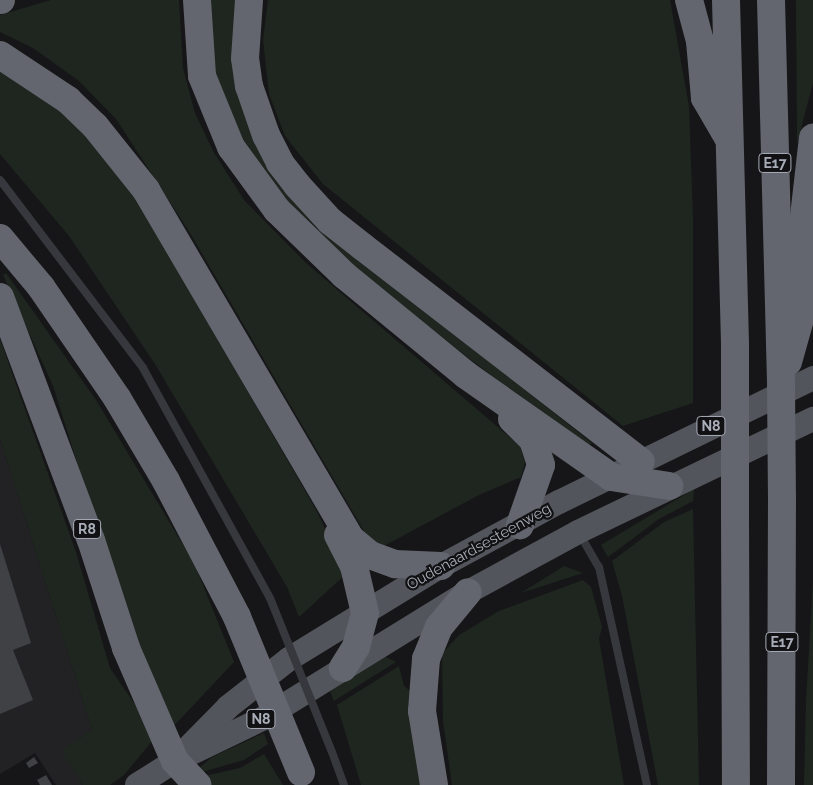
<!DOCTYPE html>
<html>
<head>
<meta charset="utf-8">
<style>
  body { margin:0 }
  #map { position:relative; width:813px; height:785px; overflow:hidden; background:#161618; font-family:Raleway,sans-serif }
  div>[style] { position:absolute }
  .built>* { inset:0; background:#222225 }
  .green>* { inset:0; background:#1e261f }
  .building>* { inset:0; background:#404145 }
  .lane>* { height:8px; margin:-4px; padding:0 4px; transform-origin:4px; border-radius:4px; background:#37383d }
  .primary>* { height:24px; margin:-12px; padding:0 12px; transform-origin:12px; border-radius:12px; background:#53555c }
  .highway>* { height:28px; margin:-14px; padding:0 14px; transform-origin:14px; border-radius:14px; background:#63666e }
  .lane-bridge>* { height:8px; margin:-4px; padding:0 4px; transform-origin:4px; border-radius:4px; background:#37383d }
  .highway-bridge>* { height:28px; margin:-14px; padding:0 14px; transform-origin:14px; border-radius:14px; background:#63666e }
  span { translate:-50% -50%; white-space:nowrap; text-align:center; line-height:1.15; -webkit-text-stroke:4.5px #111113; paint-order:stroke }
  .shield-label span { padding:1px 4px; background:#111113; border:1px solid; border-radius:4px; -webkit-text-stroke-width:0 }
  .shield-label { font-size:14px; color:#a8adb8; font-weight:700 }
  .street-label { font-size:15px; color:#a8adb8 }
</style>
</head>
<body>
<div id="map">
  <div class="built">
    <i style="clip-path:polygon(0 439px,92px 730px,62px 751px,83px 785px,56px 785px,35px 753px,0 774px)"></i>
  </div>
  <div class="green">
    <i style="clip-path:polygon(51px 0,179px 0,183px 68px,195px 113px,213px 151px,244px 200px,306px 263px,520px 446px,525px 462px,521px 477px,479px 495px,380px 548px,368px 538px,190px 233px,116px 119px,79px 81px,33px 48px,0 32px,0 15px)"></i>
    <i style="clip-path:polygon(209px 0,239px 0,254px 134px,420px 307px,592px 443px,585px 449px,346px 262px,252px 165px,212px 65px)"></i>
    <i style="clip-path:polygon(268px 0,670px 0,689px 106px,693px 217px,693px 403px,623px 426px,323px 184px,285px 136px,269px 94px,263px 40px)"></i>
    <i style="clip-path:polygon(796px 0,813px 0,813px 83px,797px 144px)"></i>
    <i style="clip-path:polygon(0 64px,21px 73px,117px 165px,315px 508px,347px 573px,299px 617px,287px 587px,155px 364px,69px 236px,0 154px)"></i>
    <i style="clip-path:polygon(6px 273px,96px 400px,194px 563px,234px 662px,170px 730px,120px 599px,53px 386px,3px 275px)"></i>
    <i style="clip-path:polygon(0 339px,76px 552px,110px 668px,147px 722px,153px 740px,124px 775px,110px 785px,83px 785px,61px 751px,92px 730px,0 439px)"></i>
    <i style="clip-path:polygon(694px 489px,693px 501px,659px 519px,608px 557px,601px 545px)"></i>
    <i style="clip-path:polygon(693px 509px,699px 785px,658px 785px,622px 596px,612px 561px,664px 522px)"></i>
    <i style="clip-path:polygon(564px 566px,583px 573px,521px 593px)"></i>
    <i style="clip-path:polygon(813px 579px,813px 785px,804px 785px,806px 701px)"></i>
    <i style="clip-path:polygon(583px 580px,591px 587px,602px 627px,599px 639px,624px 785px,452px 785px,443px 721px,442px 654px,459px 635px,499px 611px)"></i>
    <i style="clip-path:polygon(384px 656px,396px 662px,334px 701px,330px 691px)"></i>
    <i style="clip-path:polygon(399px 666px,404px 686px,414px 694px,421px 785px,361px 785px,337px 705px)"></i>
    <i style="clip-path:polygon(264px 733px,268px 744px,244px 760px,202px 772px,199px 768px,212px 757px)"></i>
    <i style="clip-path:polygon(264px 754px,283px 785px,209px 785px,204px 776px,240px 768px)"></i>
  </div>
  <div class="building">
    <i style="clip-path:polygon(0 544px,31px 643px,13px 650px,33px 700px,0 714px)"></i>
    <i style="clip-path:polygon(34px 757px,38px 763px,29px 768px,26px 763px)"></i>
    <i style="clip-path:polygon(46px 775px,52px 785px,40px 785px,37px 780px)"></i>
  </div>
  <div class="lane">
    <i style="left:0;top:180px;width:236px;rotate:52.7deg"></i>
    <i style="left:143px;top:368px;width:263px;rotate:61.1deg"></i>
    <i style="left:579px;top:533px;width:39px;rotate:60deg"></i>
    <i style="left:599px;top:567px;width:223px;rotate:77.6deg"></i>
    <i style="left:332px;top:752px;width:35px;rotate:70deg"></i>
  </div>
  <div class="primary">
    <i style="left:183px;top:753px;width:64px;rotate:-45.6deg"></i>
    <i style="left:228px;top:707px;width:78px;rotate:-38.2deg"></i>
    <i style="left:289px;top:659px;width:178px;rotate:-31.5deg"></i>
    <i style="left:441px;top:566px;width:134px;rotate:-28.5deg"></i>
    <i style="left:559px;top:502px;width:283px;rotate:-26deg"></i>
    <i style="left:137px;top:785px;width:45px;rotate:-32.3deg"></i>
    <i style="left:175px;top:761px;width:97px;rotate:-25.8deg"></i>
    <i style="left:262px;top:719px;width:242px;rotate:-31.7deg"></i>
    <i style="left:468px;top:592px;width:125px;rotate:-28.6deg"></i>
    <i style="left:578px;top:532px;width:261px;rotate:-25.7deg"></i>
  </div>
  <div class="highway">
    <i style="left:0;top:0;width:1px"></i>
    <i style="left:197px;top:0;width:76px;rotate:86.2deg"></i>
    <i style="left:202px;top:76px;width:77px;rotate:67.8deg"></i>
    <i style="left:231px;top:147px;width:78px;rotate:53.9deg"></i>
    <i style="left:277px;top:210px;width:93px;rotate:44.1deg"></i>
    <i style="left:344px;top:275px;width:158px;rotate:39.3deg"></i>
    <i style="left:466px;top:375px;width:177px;rotate:35.1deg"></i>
    <i style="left:611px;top:477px;width:59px;rotate:8.8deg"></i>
    <i style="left:249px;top:0;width:58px;rotate:93.9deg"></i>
    <i style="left:245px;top:58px;width:28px;rotate:82deg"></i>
    <i style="left:249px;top:86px;width:52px;rotate:70.9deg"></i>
    <i style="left:266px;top:135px;width:31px;rotate:63deg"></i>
    <i style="left:280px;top:163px;width:28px;rotate:52deg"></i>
    <i style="left:297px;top:185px;width:49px;rotate:47.5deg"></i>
    <i style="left:330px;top:221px;width:42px;rotate:38.2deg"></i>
    <i style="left:363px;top:247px;width:351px;rotate:37.7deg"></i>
    <i style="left:689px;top:0;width:42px;rotate:75deg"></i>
    <i style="left:700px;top:41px;width:57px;rotate:85deg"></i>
    <i style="left:705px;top:98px;width:44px;rotate:59.9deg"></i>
    <i style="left:726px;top:0;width:345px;rotate:88.5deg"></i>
    <i style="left:771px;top:0;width:385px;rotate:88.5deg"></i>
    <i style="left:0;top:55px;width:82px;rotate:33.5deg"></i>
    <i style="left:68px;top:100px;width:37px;rotate:44deg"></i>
    <i style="left:95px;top:126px;width:82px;rotate:51.4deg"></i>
    <i style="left:146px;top:190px;width:405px;rotate:59.6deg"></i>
    <i style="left:351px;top:539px;width:25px;rotate:40deg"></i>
    <i style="left:370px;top:555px;width:27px;rotate:20deg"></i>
    <i style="left:395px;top:564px;width:46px;rotate:2.5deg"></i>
    <i style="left:0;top:238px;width:64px;rotate:50.1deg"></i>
    <i style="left:41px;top:287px;width:135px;rotate:55.6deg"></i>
    <i style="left:117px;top:398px;width:96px;rotate:59.4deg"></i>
    <i style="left:166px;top:481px;width:153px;rotate:62.4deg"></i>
    <i style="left:0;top:297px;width:259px;rotate:69.5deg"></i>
    <i style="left:91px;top:540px;width:114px;rotate:72deg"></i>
    <i style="left:126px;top:648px;width:123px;rotate:66.6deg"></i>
    <i style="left:175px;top:761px;width:33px;rotate:47deg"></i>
    <i style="left:788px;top:362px;width:45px;rotate:-74.4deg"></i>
    <i style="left:800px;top:319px;width:85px;rotate:-88.7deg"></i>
    <i style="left:802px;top:234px;width:97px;rotate:-83.5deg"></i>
    <i style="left:512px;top:419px;width:30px;rotate:45deg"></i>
    <i style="left:533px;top:440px;width:26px;rotate:72deg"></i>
    <i style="left:541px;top:465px;width:64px;rotate:109.3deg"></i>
    <i style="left:735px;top:517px;width:268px;rotate:89.8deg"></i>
    <i style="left:338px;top:535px;width:35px;rotate:63deg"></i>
    <i style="left:354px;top:566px;width:48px;rotate:76.8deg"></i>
    <i style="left:365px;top:613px;width:35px;rotate:105deg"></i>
    <i style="left:356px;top:647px;width:25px;rotate:122deg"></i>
    <i style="left:434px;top:785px;width:75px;rotate:-99.2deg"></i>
    <i style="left:422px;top:711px;width:52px;rotate:-85.6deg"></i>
    <i style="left:426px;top:659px;width:35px;rotate:-68deg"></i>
    <i style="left:439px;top:627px;width:45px;rotate:-50.4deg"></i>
    <i style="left:781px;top:785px;width:286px;rotate:-89.8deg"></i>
  </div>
  <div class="lane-bridge">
    <i style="left:270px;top:598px;width:166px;rotate:68.1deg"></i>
  </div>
  <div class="highway-bridge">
    <i style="left:781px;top:385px;width:114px;rotate:89.5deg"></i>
    <i style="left:735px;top:517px;width:172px;rotate:-90deg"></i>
    <i style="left:237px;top:617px;width:168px;rotate:67.6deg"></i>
  </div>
  <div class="shield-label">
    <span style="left:775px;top:163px">E17</span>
    <span style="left:711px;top:426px">N8</span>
    <span style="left:87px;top:529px">R8</span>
    <span style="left:782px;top:642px">E17</span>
    <span style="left:261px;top:719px">N8</span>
  </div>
  <div class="street-label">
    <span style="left:479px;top:547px;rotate:-29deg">Oudenaardsesteenweg</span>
  </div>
</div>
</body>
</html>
